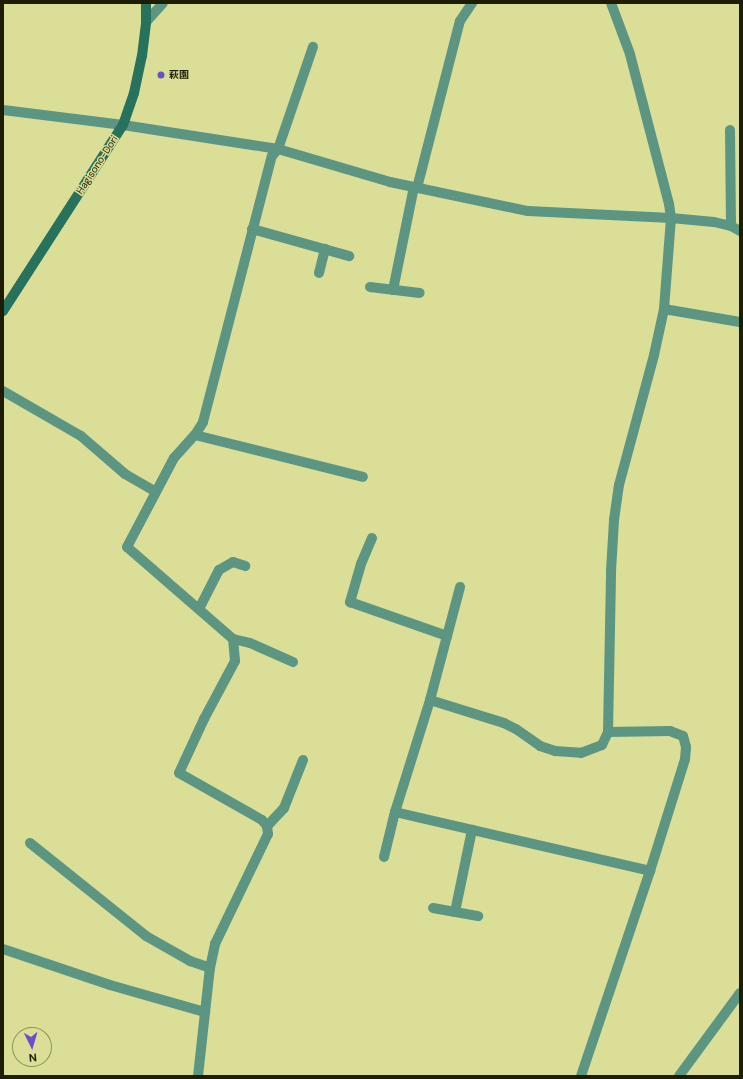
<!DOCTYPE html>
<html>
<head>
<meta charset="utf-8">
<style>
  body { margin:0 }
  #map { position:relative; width:743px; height:1079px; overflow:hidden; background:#dade97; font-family:"DM Sans","Noto Sans JP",sans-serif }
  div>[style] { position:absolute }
  .lane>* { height:10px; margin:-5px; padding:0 5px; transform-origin:5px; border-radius:5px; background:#5c9682 }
  .street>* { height:10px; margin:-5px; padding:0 5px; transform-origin:5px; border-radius:5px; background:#5c9682 }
  .secondary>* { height:10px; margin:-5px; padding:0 5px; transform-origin:5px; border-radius:5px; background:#26725c }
  .dots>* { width:11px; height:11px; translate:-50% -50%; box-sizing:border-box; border:2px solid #dade97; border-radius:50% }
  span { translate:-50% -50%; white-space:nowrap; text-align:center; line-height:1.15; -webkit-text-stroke:3px #dade97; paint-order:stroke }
  .poi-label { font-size:10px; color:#1c1d02; font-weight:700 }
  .left { translate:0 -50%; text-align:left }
  .street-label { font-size:10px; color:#1c1d02 }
  .frame { position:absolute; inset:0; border:4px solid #1c1d02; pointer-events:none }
  .north { position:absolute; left:12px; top:1027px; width:40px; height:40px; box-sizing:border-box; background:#dade97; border:1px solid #8e915b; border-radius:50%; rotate:175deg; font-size:11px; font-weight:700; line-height:16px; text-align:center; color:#1c1d02 }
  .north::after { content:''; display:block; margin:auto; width:14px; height:18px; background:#6c4ec7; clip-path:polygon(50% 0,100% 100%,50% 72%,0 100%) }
</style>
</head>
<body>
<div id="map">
  <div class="lane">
    <i style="left:730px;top:130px;width:96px;rotate:89.4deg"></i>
    <i style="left:417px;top:188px;width:172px;rotate:-75.6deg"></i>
    <i style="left:460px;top:21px;width:22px;rotate:-56deg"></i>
    <i style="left:252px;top:229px;width:101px;rotate:15.6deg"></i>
    <i style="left:319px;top:273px;width:25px;rotate:-76deg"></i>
    <i style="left:370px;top:287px;width:50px;rotate:6.8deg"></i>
    <i style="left:393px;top:290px;width:105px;rotate:-78.5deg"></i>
    <i style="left:664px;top:309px;width:77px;rotate:9.7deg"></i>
    <i style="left:195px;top:435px;width:173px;rotate:14deg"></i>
    <i style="left:372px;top:538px;width:28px;rotate:113deg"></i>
    <i style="left:361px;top:564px;width:40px;rotate:106deg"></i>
    <i style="left:350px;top:602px;width:103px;rotate:19.3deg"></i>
    <i style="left:199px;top:609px;width:44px;rotate:-62.9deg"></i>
    <i style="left:219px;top:570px;width:16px;rotate:-30deg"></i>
    <i style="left:233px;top:562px;width:13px;rotate:18deg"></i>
    <i style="left:233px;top:639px;width:17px;rotate:13deg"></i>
    <i style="left:250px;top:643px;width:47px;rotate:23.8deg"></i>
    <i style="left:430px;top:700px;width:77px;rotate:17.3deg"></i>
    <i style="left:504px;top:723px;width:13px;rotate:27deg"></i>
    <i style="left:516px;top:729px;width:29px;rotate:35deg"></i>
    <i style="left:540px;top:746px;width:16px;rotate:18deg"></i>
    <i style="left:555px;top:751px;width:26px;rotate:4deg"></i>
    <i style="left:581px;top:753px;width:22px;rotate:-21deg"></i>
    <i style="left:602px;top:745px;width:14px;rotate:-65deg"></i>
    <i style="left:303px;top:760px;width:52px;rotate:111.6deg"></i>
    <i style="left:284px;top:808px;width:25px;rotate:133deg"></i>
    <i style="left:267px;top:826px;width:8px;rotate:-130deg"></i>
    <i style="left:262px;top:820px;width:95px;rotate:-150.5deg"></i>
    <i style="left:179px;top:773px;width:60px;rotate:-65.2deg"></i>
    <i style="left:204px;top:719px;width:66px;rotate:-61.9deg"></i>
    <i style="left:235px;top:661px;width:22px;rotate:-95deg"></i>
    <i style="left:233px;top:639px;width:140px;rotate:-139deg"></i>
    <i style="left:127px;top:547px;width:101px;rotate:-62.2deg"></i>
    <i style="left:174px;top:458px;width:31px;rotate:-48deg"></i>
    <i style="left:195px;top:435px;width:15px;rotate:-58deg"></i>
    <i style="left:203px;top:422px;width:275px;rotate:-75.5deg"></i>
    <i style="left:272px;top:156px;width:9px;rotate:-49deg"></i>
    <i style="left:278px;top:149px;width:108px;rotate:-71.1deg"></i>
    <i style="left:433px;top:908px;width:46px;rotate:10.1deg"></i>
    <i style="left:455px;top:912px;width:84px;rotate:-78.3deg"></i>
    <i style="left:679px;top:1076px;width:103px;rotate:-53.7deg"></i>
  </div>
  <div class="street">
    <i style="left:146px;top:22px;width:25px;rotate:-48deg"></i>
    <i style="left:3px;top:110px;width:121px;rotate:7.1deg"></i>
    <i style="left:123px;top:125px;width:157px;rotate:8.8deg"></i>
    <i style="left:278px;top:149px;width:117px;rotate:16.4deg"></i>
    <i style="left:390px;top:182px;width:141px;rotate:11.9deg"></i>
    <i style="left:528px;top:211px;width:143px;rotate:2.8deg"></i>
    <i style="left:671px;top:218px;width:14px;rotate:-98deg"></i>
    <i style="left:669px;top:204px;width:155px;rotate:-104.6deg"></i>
    <i style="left:630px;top:54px;width:54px;rotate:-110.4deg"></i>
    <i style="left:3px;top:391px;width:90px;rotate:30deg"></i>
    <i style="left:81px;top:436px;width:58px;rotate:40.8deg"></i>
    <i style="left:125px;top:474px;width:34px;rotate:30deg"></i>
    <i style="left:395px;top:812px;width:262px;rotate:13deg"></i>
    <i style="left:30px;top:843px;width:149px;rotate:38.7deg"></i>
    <i style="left:146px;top:936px;width:51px;rotate:29.6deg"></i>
    <i style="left:190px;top:961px;width:21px;rotate:19deg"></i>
    <i style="left:384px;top:857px;width:46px;rotate:-76.3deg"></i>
    <i style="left:395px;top:812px;width:117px;rotate:-72.6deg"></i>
    <i style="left:430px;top:700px;width:117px;rotate:-75.1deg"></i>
    <i style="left:3px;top:949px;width:113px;rotate:18.6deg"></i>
    <i style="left:110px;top:985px;width:99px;rotate:15.9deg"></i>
    <i style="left:198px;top:1076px;width:109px;rotate:-83.7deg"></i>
    <i style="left:210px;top:968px;width:25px;rotate:-78deg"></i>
    <i style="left:215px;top:944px;width:122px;rotate:-64.3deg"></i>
    <i style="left:268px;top:834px;width:8px;rotate:-97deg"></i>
    <i style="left:581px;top:1076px;width:216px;rotate:-71.4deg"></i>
    <i style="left:650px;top:871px;width:117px;rotate:-72.6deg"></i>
    <i style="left:685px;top:759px;width:12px;rotate:-85deg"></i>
    <i style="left:686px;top:747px;width:11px;rotate:-105deg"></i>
    <i style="left:683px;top:736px;width:14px;rotate:-159deg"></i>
    <i style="left:670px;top:731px;width:62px;rotate:179.1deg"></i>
    <i style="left:608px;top:732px;width:161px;rotate:-88.9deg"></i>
    <i style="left:611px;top:571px;width:51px;rotate:-86.6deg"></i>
    <i style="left:614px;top:520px;width:35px;rotate:-82deg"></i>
    <i style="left:619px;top:485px;width:135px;rotate:-74.9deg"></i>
    <i style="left:654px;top:355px;width:47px;rotate:-77.7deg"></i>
    <i style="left:664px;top:309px;width:91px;rotate:-85.6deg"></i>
    <i style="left:671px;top:218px;width:43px;rotate:5.3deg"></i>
    <i style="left:714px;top:222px;width:17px;rotate:13deg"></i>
    <i style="left:731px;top:226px;width:10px;rotate:29deg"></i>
  </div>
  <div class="secondary">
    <i style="left:3px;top:311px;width:221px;rotate:-57.2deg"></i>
    <i style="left:123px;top:125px;width:34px;rotate:-71deg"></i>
    <i style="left:134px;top:93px;width:38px;rotate:-78deg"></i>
    <i style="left:142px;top:56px;width:34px;rotate:-83deg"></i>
    <i style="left:146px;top:22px;width:19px;rotate:-90deg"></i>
  </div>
  <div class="dots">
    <i style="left:161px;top:75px;background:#6c4ec7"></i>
  </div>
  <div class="poi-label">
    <span class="left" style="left:169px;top:75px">萩園</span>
  </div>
  <div class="street-label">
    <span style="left:97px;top:165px;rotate:-57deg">Hagisono-Dori</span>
  </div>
  <div class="frame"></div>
  <div class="north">N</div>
</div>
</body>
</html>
